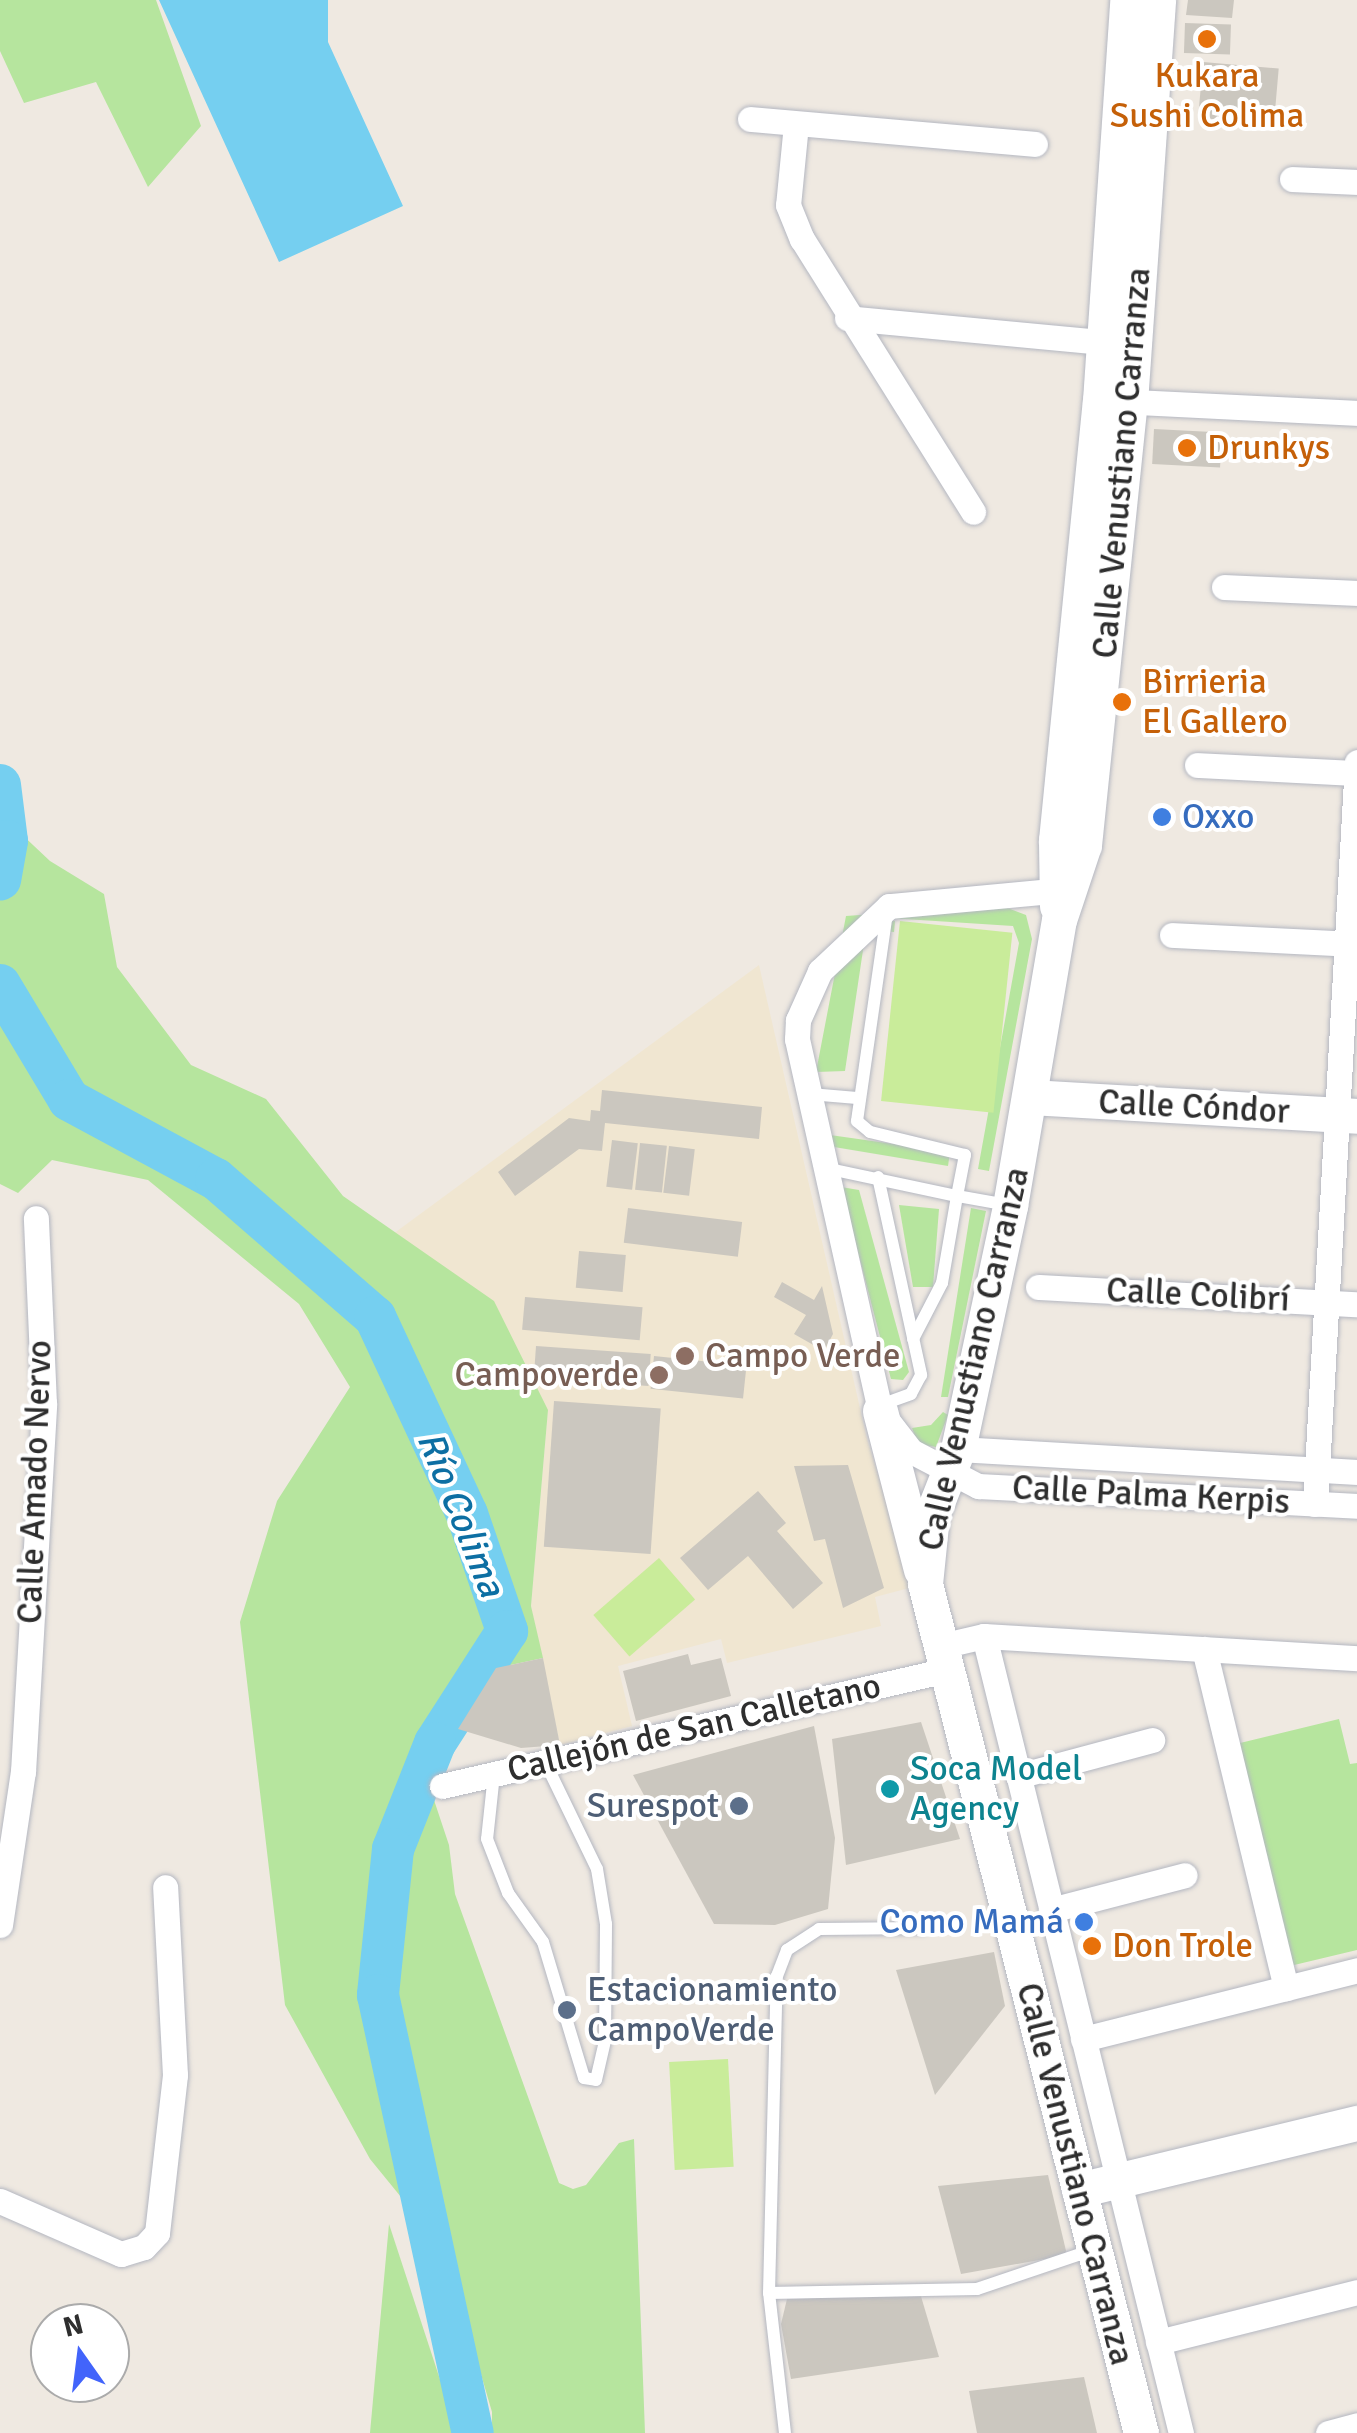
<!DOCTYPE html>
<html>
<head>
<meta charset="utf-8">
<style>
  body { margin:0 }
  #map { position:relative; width:1357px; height:2433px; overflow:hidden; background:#efe9e1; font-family:Signika,sans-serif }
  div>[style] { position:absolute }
  .education>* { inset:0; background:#f0e6d1 }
  .green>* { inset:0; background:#b6e59e }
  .pitch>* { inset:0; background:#c9ec9a; transform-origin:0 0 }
  .water>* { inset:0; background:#75cff0 }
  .river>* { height:42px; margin:-21px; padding:0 21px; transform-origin:21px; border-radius:21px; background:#75cff0 }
  .building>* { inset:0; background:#cbc7bf; transform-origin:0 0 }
  .roads { filter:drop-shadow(0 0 2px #b4b7c1) drop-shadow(0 0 2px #b4b7c1) }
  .lane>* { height:12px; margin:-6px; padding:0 6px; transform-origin:6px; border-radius:6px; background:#fff }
  .street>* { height:25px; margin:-12.5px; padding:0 12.5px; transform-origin:12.5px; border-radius:12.5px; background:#fff }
  .secondary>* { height:35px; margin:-17.5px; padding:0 17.5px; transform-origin:17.5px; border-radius:17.5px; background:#fff }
  .dots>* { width:28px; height:28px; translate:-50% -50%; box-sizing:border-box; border:5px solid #fff; border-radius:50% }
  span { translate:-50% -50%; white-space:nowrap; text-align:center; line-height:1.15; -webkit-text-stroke:8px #fff; paint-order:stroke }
  .food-label { font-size:35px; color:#c56008 }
  .left { translate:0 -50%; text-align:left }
  .street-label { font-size:35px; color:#2e2e2e }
  .shop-label { font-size:35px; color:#366cbe }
  .right { translate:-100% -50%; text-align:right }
  .education-label { font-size:35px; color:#785e54 }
  .culture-label { font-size:35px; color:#0d838f }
  .service-label { font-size:35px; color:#4e5e75 }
  .water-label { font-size:38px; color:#0d6fa3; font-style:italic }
  .north { position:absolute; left:30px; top:2303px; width:100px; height:100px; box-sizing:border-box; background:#fff; border:2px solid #ababab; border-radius:50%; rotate:346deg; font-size:28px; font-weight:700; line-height:40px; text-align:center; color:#2e2e2e }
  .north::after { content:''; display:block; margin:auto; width:35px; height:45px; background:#4264fb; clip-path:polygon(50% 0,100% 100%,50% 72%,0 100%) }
</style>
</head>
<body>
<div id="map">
  <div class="education">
    <i style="clip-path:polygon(759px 965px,867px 1439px,913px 1587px,875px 1597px,881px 1626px,727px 1663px,721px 1639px,618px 1666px,632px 1726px,560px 1745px,531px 1606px,548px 1410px,393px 1234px)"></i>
  </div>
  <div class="green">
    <i style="clip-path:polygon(0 0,156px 0,201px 126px,148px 187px,96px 82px,24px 103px,0 51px)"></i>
    <i style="clip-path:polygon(0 814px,50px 861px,104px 894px,117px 967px,191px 1065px,266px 1099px,343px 1196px,494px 1301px,548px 1410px,531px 1606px,543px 1658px,496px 1668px,426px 1776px,449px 1845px,455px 1894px,559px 2183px,573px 2189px,586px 2185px,619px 2143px,634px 2139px,645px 2433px,492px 2433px,492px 2412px,445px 2251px,370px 2159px,285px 2005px,240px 1622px,277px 1501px,350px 1387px,299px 1304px,148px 1180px,52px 1160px,18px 1193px,0 1184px)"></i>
    <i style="clip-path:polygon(1000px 905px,1026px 915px,1032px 939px,989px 1171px,978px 1169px,1019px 943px,1013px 926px,858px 916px,895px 921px,894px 932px,866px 930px,845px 1071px,816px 1072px,846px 916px)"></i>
    <i style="clip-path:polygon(830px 1135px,950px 1152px,948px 1166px,834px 1147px)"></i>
    <i style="clip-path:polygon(841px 1187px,859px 1190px,909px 1372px,903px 1380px,891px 1379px)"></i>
    <i style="clip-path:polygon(899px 1205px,939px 1209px,933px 1287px,913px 1287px)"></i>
    <i style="clip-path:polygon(971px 1208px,986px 1211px,948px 1397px,941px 1397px)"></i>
    <i style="clip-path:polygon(943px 1412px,948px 1415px,936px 1447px,918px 1444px,912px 1428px,931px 1425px)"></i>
    <i style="clip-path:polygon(1339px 1719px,1350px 1764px,1357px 1763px,1357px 1950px,1290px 1966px,1236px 1744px)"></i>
    <i style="clip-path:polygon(389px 2224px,453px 2419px,452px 2433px,370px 2433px)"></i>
  </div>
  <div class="pitch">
    <i style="left:900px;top:921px;width:113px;height:181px;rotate:6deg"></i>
    <i style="left:659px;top:1558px;width:55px;height:87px;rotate:49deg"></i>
    <i style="left:728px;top:2059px;width:108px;height:59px;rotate:87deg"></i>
  </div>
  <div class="water">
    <i style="clip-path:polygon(159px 0,328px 0,328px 42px,403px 206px,279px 262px)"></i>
  </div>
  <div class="river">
    <i style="left:0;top:785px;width:56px;rotate:82.9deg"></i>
    <i style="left:7px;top:841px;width:39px;rotate:100deg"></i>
    <i style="left:0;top:985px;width:134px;rotate:59deg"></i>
    <i style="left:69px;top:1100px;width:167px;rotate:28.3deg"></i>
    <i style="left:216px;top:1179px;width:211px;rotate:41deg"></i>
    <i style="left:375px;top:1317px;width:217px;rotate:65deg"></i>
    <i style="left:467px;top:1514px;width:124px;rotate:71.1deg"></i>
    <i style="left:507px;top:1631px;width:133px;rotate:122.7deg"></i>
    <i style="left:435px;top:1743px;width:114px;rotate:111.6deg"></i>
    <i style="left:393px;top:1849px;width:147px;rotate:95.9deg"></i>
    <i style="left:378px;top:1995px;width:448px;rotate:77.8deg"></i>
  </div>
  <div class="building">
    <i style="clip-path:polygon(1188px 0,1234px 0,1232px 18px,1186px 15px)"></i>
    <i style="left:1185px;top:23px;width:46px;height:30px;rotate:2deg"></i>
    <i style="left:1203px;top:62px;width:76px;height:56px;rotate:5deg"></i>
    <i style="left:1154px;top:429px;width:68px;height:35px;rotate:3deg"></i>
    <i style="clip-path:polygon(602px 1090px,762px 1107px,759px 1139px,605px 1123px,602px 1151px,579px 1149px,515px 1196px,498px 1172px,569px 1118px,590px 1121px,591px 1110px,600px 1111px)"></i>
    <i style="left:612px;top:1140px;width:26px;height:47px;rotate:7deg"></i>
    <i style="left:640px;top:1143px;width:27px;height:47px;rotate:6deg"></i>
    <i style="left:669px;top:1146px;width:26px;height:47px;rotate:7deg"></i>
    <i style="left:628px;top:1208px;width:115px;height:35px;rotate:7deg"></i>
    <i style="left:579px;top:1251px;width:47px;height:37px;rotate:5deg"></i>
    <i style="clip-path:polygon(782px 1282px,814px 1300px,822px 1286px,833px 1334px,824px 1351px,794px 1334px,806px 1315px,774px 1297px)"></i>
    <i style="left:525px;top:1297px;width:118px;height:33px;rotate:5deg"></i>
    <i style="left:536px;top:1346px;width:115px;height:32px;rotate:4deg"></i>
    <i style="left:654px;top:1356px;width:93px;height:33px;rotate:6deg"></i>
    <i style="left:554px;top:1401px;width:107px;height:146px;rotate:4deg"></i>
    <i style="clip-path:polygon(848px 1465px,884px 1588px,843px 1608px,825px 1539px,814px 1541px,794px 1466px)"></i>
    <i style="clip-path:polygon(758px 1491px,786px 1523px,777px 1531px,823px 1583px,793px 1609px,748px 1556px,708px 1590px,680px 1558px)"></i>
    <i style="clip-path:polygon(688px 1654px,691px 1665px,721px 1658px,731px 1696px,636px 1721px,623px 1671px)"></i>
    <i style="clip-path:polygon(543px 1658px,560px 1745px,521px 1748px,458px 1729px,496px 1668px)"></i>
    <i style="clip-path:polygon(921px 1722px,960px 1839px,846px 1865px,832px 1739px)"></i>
    <i style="clip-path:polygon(814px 1726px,835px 1838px,828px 1909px,775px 1925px,714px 1924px,633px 1775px)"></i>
    <i style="clip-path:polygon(994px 1952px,1005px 2006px,935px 2095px,896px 1970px)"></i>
    <i style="clip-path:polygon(1048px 2175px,1067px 2255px,961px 2274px,938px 2186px)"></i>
    <i style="clip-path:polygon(920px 2293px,939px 2357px,791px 2379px,781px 2324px,787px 2299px)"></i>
    <i style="clip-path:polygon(1084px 2377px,1097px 2433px,977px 2433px,969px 2391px)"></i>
  </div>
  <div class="roads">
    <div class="lane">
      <i style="left:810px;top:1094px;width:47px;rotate:4.9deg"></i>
      <i style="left:825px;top:1168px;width:135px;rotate:12deg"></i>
      <i style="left:957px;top:1196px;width:42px;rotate:-79deg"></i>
      <i style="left:965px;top:1155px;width:98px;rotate:-166.4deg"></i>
      <i style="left:870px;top:1132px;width:17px;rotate:-140deg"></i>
      <i style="left:857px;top:1121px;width:209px;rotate:-81.8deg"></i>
      <i style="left:878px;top:1177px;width:203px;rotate:77.7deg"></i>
      <i style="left:921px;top:1375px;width:21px;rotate:118deg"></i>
      <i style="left:911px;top:1394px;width:32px;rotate:160deg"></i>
      <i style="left:913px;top:1339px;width:63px;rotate:-62.6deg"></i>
      <i style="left:942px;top:1283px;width:88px;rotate:-80.2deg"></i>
      <i style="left:957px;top:1196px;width:52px;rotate:10deg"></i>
      <i style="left:494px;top:1774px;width:65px;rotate:96.1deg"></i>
      <i style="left:487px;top:1839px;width:58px;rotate:68.7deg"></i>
      <i style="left:508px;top:1893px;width:60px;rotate:54.5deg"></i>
      <i style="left:543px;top:1942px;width:142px;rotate:73.2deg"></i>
      <i style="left:584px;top:2078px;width:12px;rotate:9deg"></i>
      <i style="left:596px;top:2080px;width:40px;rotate:-77deg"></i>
      <i style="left:605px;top:2041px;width:117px;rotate:-89.5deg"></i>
      <i style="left:606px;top:1924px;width:56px;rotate:-99.3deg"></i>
      <i style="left:597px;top:1869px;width:119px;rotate:-115.9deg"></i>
      <i style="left:769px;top:2293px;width:317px;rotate:-88.6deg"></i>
      <i style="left:777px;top:1976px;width:28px;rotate:-69deg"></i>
      <i style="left:787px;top:1950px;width:38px;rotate:-33deg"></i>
      <i style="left:819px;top:1929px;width:104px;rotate:-0.6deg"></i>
      <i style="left:785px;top:2433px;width:141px;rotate:-96.5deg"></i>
      <i style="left:769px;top:2293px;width:208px;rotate:-1.1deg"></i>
      <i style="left:977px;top:2289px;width:121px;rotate:-18.7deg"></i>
    </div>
    <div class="street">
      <i style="left:750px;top:119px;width:286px;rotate:5deg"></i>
      <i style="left:796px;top:124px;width:81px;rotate:95.6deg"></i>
      <i style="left:788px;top:205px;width:37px;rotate:68deg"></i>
      <i style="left:802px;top:239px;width:322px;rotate:57.9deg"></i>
      <i style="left:1292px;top:179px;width:65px;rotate:2.6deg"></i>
      <i style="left:847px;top:318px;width:255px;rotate:5.4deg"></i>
      <i style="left:1115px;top:401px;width:242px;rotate:2.8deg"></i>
      <i style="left:1224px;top:587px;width:133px;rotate:2.6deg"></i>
      <i style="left:1197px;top:765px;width:160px;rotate:2.9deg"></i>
      <i style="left:1073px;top:889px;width:185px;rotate:174.7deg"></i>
      <i style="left:889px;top:906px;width:95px;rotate:136.7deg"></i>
      <i style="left:820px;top:971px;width:54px;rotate:114.2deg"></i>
      <i style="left:798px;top:1020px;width:19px;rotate:93deg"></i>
      <i style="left:797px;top:1039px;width:381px;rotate:77.4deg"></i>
      <i style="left:880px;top:1411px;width:51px;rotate:52.2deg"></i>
      <i style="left:911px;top:1451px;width:76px;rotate:27.6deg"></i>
      <i style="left:978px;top:1486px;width:380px;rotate:3deg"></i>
      <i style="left:1172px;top:935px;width:185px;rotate:2.8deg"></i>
      <i style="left:1038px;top:1287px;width:319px;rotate:3.1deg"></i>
      <i style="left:958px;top:1449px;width:400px;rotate:3.3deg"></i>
      <i style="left:1315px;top:1504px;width:743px;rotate:-86.76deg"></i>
      <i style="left:984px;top:1636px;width:821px;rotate:76.12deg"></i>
      <i style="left:941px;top:1646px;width:44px;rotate:-13.1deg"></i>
      <i style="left:984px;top:1636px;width:374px;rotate:3.4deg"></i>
      <i style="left:1204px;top:1649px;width:349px;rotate:76.4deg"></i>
      <i style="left:1018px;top:1776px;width:139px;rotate:-15deg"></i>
      <i style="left:442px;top:1786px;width:518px;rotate:-12.94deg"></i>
      <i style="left:1051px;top:1910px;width:138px;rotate:-14.6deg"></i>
      <i style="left:0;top:1925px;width:155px;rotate:-81.5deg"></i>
      <i style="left:23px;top:1772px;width:369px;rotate:-86.7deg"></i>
      <i style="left:44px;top:1404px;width:186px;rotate:-92.5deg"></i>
      <i style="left:1083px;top:2039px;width:283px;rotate:-14.1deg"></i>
      <i style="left:0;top:2201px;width:132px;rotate:23.7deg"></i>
      <i style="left:121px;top:2254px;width:24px;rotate:-17deg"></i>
      <i style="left:144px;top:2247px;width:19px;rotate:-47deg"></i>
      <i style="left:157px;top:2233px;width:159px;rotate:-83.5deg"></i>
      <i style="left:175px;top:2075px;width:188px;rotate:-93deg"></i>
      <i style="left:1158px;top:2342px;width:205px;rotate:-14.1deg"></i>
      <i style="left:1328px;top:2433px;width:30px;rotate:-15deg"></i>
    </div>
    <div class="secondary">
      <i style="left:1057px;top:906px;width:66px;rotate:-90.9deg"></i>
      <i style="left:1056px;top:840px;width:441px;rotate:-84.3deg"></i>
      <i style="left:1100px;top:401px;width:402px;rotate:-86.1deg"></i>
      <i style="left:1030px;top:1097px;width:328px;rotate:3.3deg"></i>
      <i style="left:880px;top:1411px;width:164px;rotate:75.5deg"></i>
      <i style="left:1079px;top:2190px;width:286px;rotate:-13.6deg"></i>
      <i style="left:1141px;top:2433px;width:876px;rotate:-104.27deg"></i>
      <i style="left:925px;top:1584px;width:69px;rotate:-84.2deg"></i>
      <i style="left:932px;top:1515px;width:71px;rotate:-68.5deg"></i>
      <i style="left:958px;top:1449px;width:249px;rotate:-77.9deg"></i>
      <i style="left:1010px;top:1206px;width:290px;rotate:-80.3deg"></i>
      <i style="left:1059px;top:920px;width:79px;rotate:-71.6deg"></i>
      <i style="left:1084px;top:845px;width:445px;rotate:-84.1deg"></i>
      <i style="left:1130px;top:402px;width:403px;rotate:-86deg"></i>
    </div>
  </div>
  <div class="dots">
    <i style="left:1207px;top:39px;background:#e8710a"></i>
    <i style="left:1187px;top:448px;background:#e8710a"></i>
    <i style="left:1122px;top:702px;background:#e8710a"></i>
    <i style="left:1162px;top:817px;background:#3f7fe0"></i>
    <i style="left:685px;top:1356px;background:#8d6e63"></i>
    <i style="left:659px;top:1375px;background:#8d6e63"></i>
    <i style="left:890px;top:1789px;background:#0f9aa8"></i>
    <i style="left:739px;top:1806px;background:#5c6f8a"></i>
    <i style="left:1084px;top:1922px;background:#3f7fe0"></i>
    <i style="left:1092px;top:1946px;background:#e8710a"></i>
    <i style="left:567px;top:2010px;background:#5c6f8a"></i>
  </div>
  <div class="food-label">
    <span style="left:1207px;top:96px">Kukara<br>Sushi Colima</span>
    <span class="left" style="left:1207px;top:448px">Drunkys</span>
    <span class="left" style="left:1142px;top:702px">Birrieria<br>El Gallero</span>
    <span class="left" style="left:1112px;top:1946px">Don Trole</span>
  </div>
  <div class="street-label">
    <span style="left:1122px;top:463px;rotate:-85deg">Calle Venustiano Carranza</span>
    <span style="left:1194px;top:1107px;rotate:3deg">Calle Cóndor</span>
    <span style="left:1198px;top:1295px;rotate:3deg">Calle Colibrí</span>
    <span style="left:974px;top:1359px;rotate:-77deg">Calle Venustiano Carranza</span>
    <span style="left:35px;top:1482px;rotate:-88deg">Calle Amado Nervo</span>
    <span style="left:1151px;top:1495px;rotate:3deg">Calle Palma Kerpis</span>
    <span style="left:694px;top:1728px;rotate:-13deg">Callejón de San Calletano</span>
    <span style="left:1075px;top:2174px;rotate:76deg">Calle Venustiano Carranza</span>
  </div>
  <div class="shop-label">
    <span class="left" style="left:1182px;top:817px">Oxxo</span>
    <span class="right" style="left:1064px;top:1922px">Como Mamá</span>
  </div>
  <div class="education-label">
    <span class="left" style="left:705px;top:1356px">Campo Verde</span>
    <span class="right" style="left:639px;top:1375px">Campoverde</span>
  </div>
  <div class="culture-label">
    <span class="left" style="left:910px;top:1789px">Soca Model<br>Agency</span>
  </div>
  <div class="service-label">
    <span class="right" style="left:719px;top:1806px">Surespot</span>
    <span class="left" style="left:587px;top:2010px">Estacionamiento<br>CampoVerde</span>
  </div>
  <div class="water-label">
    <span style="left:461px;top:1514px;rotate:68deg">Río Colima</span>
  </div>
  <div class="north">N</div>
</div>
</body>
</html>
